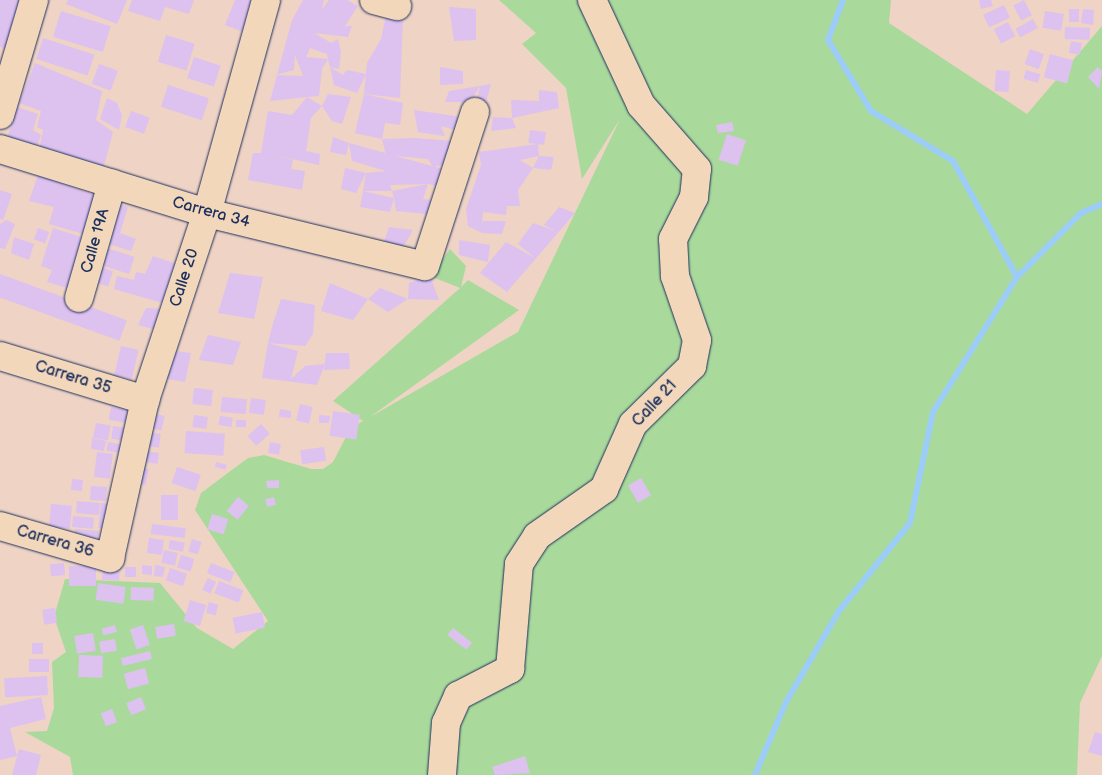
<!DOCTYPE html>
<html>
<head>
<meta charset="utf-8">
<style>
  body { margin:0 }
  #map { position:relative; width:1102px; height:775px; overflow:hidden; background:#efd3c5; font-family:"Balsamiq Sans",sans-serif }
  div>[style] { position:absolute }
  .green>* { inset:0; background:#aada9b }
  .stream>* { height:6px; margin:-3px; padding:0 3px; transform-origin:3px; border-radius:3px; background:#9cccf8 }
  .building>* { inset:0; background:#ddc1ef; transform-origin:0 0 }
  .roads { filter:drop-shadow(0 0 1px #1b2f5e) drop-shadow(0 0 1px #1b2f5e) }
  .minor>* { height:28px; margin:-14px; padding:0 14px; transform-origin:14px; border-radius:14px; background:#f3d7ba }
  span { translate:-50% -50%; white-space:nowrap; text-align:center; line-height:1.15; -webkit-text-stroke:4px #f3d7ba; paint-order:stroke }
  .street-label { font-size:16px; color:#1b2f5e }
</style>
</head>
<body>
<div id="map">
  <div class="green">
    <i style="clip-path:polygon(499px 0,891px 0,889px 23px,1027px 114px,1102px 26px,1102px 656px,1080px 703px,1077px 775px,73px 775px,70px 757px,25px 732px,47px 731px,54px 708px,52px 662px,66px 652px,54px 617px,65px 579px,160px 583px,197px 628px,233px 649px,268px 621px,195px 510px,201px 493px,248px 458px,264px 455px,311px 469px,323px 469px,333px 462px,350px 429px,363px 421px,333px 401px,460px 288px,430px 276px,450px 249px,466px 266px,461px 287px,468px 280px,519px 310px,370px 417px,518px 332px,620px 119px,582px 179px,566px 88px,522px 44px,536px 33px)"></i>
  </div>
  <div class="stream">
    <i style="left:1017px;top:277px;width:91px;rotate:-45deg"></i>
    <i style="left:1081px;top:213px;width:23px;rotate:-23deg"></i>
    <i style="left:755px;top:775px;width:79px;rotate:-67deg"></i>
    <i style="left:786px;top:702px;width:105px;rotate:-59.8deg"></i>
    <i style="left:839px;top:611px;width:113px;rotate:-51.1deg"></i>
    <i style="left:910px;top:523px;width:113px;rotate:-78.3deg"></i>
    <i style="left:933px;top:412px;width:159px;rotate:-58.1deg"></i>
    <i style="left:1017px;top:277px;width:132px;rotate:-118.9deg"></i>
    <i style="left:953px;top:161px;width:96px;rotate:-148.6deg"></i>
    <i style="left:871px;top:111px;width:83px;rotate:-121.2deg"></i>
    <i style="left:828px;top:40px;width:43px;rotate:-69.4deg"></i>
  </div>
  <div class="building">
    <i style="clip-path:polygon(0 0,25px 0,12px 50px,0 47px)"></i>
    <i style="clip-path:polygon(68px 0,127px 0,117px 24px,66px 4px)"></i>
    <i style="clip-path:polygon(132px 0,194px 0,189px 14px,165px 7px,160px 21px,128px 11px)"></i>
    <i style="clip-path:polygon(235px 0,259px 0,246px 33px,225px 25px)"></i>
    <i style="clip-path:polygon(evenodd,303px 0,324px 0,322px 9px,329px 0,347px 0,358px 6px,345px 26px,352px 26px,348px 37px,314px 33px,331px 43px,338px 39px,341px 52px,339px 69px,330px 67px,328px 59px,322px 69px,319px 96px,307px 97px,322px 106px,311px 118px,306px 151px,320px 154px,319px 165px,273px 155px,293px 160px,291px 169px,305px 171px,302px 190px,248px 180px,253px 153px,261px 153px,268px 111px,292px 115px,307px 97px,270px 101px,292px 20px,303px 0,310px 48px,327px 54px,328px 59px,306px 57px,310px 48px,303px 0,295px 55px,303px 76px,275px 75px,294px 70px,295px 55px)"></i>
    <i style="clip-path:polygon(979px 0,991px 0,993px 6px,981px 9px)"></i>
    <i style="left:1024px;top:0;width:17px;height:12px;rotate:62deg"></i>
    <i style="left:1004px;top:5px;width:14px;height:23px;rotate:65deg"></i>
    <i style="clip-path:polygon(449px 7px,476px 9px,476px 40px,454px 41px)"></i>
    <i style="left:1069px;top:9px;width:10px;height:13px"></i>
    <i style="clip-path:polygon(1083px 9px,1094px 10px,1093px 25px,1081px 23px)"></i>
    <i style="left:61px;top:11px;width:52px;height:27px;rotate:17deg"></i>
    <i style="clip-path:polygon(387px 11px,403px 17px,400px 98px,364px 94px,367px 63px,381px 39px)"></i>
    <i style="left:1045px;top:11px;width:19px;height:17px;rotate:9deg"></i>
    <i style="left:1033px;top:19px;width:10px;height:20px;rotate:61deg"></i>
    <i style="left:1008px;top:22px;width:16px;height:16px;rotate:63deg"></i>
    <i style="left:1065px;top:27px;width:25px;height:12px;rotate:2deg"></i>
    <i style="left:166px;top:35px;width:30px;height:28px;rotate:17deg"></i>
    <i style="left:43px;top:38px;width:54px;height:22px;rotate:18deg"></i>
    <i style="left:1071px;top:41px;width:11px;height:12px;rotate:10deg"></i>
    <i style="left:1030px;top:49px;width:15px;height:16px;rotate:20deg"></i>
    <i style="left:1050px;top:54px;width:24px;height:24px;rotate:15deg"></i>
    <i style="left:194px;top:57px;width:28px;height:22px;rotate:18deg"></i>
    <i style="clip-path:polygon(35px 63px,102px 91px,96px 120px,113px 132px,102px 173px,39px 151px,43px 130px,37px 127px,41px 111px,19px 103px)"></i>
    <i style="left:99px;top:64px;width:20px;height:21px;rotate:20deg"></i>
    <i style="clip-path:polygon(330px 67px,343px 75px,347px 70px,366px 74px,357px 93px,334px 85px)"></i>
    <i style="clip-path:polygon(440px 67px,463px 71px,463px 84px,440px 85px)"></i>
    <i style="clip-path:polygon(1098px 67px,1102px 71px,1099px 89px,1088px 77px)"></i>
    <i style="left:996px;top:70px;width:14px;height:21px;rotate:4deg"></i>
    <i style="left:1026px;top:70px;width:15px;height:9px;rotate:16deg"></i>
    <i style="clip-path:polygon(491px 84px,486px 102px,477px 101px,480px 86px)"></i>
    <i style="left:168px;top:85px;width:43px;height:23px;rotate:18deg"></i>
    <i style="clip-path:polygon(480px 86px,470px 102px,445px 102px,449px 91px)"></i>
    <i style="clip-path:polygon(539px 90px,557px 92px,559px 108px,512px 118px,511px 100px,539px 101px)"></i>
    <i style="clip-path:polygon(328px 94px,351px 97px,342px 124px,332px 121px,322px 106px)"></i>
    <i style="clip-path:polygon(364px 94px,403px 103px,400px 125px,385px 123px,382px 139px,355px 133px)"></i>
    <i style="clip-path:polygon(107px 98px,117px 103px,122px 115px,119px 130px,100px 119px)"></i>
    <i style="clip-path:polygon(17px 107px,38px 114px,33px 130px,41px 135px,36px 150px,6px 141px)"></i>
    <i style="clip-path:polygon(414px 110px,461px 117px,459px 131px,441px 126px,445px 136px,418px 132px)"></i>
    <i style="left:131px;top:111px;width:20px;height:17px;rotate:20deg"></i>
    <i style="clip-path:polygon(493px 117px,512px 118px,516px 128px,491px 131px)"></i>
    <i style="clip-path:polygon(732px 122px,734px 131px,718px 133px,716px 125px)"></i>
    <i style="left:530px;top:130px;width:16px;height:13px;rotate:7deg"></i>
    <i style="left:727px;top:134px;width:20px;height:27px;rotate:18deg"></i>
    <i style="clip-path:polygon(333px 137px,349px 143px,346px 155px,330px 152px)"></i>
    <i style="clip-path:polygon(415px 138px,452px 141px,448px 164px,433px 167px,428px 159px,386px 155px,382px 139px)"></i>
    <i style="clip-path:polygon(349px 143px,450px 171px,445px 189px,429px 184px,390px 185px,392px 191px,363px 191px,366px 173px,386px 171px,352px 161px)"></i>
    <i style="clip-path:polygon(538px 144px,539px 156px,554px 157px,551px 170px,533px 168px,539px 156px,520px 160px,533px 168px,518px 190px,520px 206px,507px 206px,506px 215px,483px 212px,482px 227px,483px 221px,506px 221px,502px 234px,482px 233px,468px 226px,466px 209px,481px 165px,479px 152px)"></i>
    <i style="clip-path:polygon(345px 168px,366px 173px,356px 193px,341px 189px)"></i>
    <i style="clip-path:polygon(38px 175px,105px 199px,90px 236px,49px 224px,54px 207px,29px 201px)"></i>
    <i style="clip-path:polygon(428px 184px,423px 199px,439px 201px,436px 215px,396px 211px,394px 198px,390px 212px,360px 207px,363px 191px,394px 198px,392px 191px)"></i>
    <i style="clip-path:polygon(0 190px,12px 194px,3px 220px,0 219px)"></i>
    <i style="clip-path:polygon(112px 202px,128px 207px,120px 233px,136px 239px,131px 251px,99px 241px)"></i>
    <i style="clip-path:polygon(559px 207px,575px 213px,507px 292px,480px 273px,506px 242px,535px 258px,518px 244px,533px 223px,556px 231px,544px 225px)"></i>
    <i style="clip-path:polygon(6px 220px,15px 224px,5px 249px,0 248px,0 224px)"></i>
    <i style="clip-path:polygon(389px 227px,413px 230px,403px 247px,383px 245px)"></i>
    <i style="left:38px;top:228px;width:12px;height:12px;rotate:20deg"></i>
    <i style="clip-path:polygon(53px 228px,94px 241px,78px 291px,47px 282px,52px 270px,41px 266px)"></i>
    <i style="clip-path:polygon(14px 237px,34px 244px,29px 260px,11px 253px)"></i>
    <i style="clip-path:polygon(459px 240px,490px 245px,488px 262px,459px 255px)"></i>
    <i style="left:104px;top:247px;width:32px;height:18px;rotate:18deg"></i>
    <i style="clip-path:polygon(153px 256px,180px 265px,166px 304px,114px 289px,117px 276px,134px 280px,136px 272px,145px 274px)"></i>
    <i style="left:94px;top:265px;width:20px;height:16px;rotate:18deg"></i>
    <i style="clip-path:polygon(230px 273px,263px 277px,254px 319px,218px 313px)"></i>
    <i style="left:0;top:274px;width:135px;height:22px;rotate:20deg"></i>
    <i style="clip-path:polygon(430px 276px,439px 300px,408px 299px,409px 283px)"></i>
    <i style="clip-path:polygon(330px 283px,368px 299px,353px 320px,321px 311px)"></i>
    <i style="clip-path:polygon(380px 288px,408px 299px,388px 312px,368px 299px)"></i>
    <i style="clip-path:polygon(281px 299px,315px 305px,313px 334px,305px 346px,268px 343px,298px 351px,291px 379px,305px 366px,325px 364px,317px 385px,262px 378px,268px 343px,272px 327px)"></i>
    <i style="clip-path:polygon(146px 308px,164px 309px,160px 331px,138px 325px)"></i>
    <i style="clip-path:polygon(208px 335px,241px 342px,233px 365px,199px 360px)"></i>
    <i style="left:121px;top:346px;width:18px;height:30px;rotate:13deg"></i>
    <i style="clip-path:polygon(167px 350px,191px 353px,185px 382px,157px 377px)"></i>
    <i style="clip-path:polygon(326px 353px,349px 353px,350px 369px,324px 370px)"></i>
    <i style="left:194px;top:388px;width:19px;height:16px;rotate:6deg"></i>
    <i style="left:222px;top:397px;width:25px;height:15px;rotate:5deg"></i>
    <i style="left:251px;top:398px;width:15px;height:15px;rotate:8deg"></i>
    <i style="left:300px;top:404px;width:13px;height:17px;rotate:13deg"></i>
    <i style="left:111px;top:407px;width:17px;height:13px;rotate:10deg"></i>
    <i style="clip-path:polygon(280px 409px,291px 411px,291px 418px,279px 417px)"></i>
    <i style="left:333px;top:411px;width:27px;height:25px;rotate:8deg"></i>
    <i style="left:146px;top:412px;width:19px;height:15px;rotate:12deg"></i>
    <i style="left:194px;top:415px;width:14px;height:12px;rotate:8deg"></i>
    <i style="clip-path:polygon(319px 415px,330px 416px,329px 423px,319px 423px)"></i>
    <i style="left:220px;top:416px;width:13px;height:9px;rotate:9deg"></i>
    <i style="left:236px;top:420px;width:10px;height:7px"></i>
    <i style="left:96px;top:423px;width:15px;height:15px;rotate:11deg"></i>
    <i style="left:261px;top:424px;width:13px;height:18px;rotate:48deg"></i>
    <i style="left:113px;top:426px;width:14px;height:13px;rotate:8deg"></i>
    <i style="left:140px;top:431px;width:21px;height:14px;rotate:8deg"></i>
    <i style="left:186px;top:431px;width:39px;height:22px;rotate:4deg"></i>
    <i style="clip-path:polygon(92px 438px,106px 441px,104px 451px,91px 449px)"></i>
    <i style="left:108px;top:442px;width:17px;height:9px;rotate:10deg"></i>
    <i style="left:270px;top:442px;width:11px;height:11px;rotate:10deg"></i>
    <i style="left:324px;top:447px;width:14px;height:24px;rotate:82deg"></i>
    <i style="left:136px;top:450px;width:23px;height:11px;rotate:7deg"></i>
    <i style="left:97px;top:452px;width:16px;height:25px;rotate:7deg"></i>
    <i style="left:216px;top:462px;width:11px;height:5px;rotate:15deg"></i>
    <i style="left:133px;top:466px;width:16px;height:16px;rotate:11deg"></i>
    <i style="left:177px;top:467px;width:25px;height:17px;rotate:18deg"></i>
    <i style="left:641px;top:478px;width:20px;height:15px;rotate:60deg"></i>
    <i style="left:72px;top:479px;width:11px;height:11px;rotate:5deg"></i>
    <i style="clip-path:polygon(279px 480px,279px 488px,267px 488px,266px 481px)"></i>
    <i style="left:91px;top:486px;width:16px;height:14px;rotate:4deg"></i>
    <i style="left:161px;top:495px;width:17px;height:25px"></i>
    <i style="left:238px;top:497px;width:14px;height:18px;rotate:39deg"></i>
    <i style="left:274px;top:497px;width:8px;height:9px;rotate:76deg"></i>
    <i style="left:77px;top:501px;width:23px;height:12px;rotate:5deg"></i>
    <i style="left:101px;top:503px;width:10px;height:25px;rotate:6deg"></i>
    <i style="left:51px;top:504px;width:21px;height:23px;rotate:5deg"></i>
    <i style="left:212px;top:514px;width:17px;height:16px;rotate:17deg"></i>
    <i style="left:73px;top:516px;width:21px;height:11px;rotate:5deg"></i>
    <i style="left:152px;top:524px;width:34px;height:10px;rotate:7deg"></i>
    <i style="left:75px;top:529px;width:24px;height:17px;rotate:5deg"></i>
    <i style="left:149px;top:538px;width:15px;height:15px;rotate:8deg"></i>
    <i style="left:192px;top:539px;width:10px;height:13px;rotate:17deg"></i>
    <i style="left:170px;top:540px;width:15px;height:9px;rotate:11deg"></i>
    <i style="left:164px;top:550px;width:14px;height:13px;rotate:12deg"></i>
    <i style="left:181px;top:555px;width:14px;height:13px;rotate:17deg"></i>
    <i style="left:64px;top:563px;width:12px;height:14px;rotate:85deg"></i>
    <i style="left:211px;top:563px;width:25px;height:11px;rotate:21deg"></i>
    <i style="left:103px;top:564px;width:17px;height:16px;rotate:3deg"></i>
    <i style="clip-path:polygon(142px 565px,152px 566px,152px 575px,142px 574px)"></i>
    <i style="clip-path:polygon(155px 565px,165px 567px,163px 577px,154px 576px)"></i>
    <i style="left:96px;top:566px;width:20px;height:27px;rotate:90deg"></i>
    <i style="left:125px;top:567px;width:11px;height:10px"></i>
    <i style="left:170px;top:568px;width:18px;height:13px;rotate:19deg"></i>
    <i style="left:208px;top:578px;width:9px;height:13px;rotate:27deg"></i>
    <i style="left:219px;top:581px;width:26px;height:13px;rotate:21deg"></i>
    <i style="left:98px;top:583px;width:28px;height:17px;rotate:8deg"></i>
    <i style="left:131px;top:587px;width:23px;height:13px;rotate:2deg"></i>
    <i style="left:190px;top:600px;width:17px;height:22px;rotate:17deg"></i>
    <i style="left:209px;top:602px;width:10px;height:11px;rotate:17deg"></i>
    <i style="left:55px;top:608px;width:15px;height:13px;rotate:82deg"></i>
    <i style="left:262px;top:612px;width:16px;height:30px;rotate:79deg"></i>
    <i style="left:174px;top:624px;width:12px;height:19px;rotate:81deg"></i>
    <i style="left:115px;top:625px;width:7px;height:14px;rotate:74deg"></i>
    <i style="left:143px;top:625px;width:21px;height:14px;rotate:71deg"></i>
    <i style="left:453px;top:628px;width:24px;height:9px;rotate:38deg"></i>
    <i style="left:93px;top:633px;width:18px;height:19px;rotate:81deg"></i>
    <i style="left:115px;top:639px;width:12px;height:16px;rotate:81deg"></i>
    <i style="left:32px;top:643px;width:11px;height:11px"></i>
    <i style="left:150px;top:651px;width:8px;height:30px;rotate:76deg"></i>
    <i style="left:79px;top:655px;width:24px;height:22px;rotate:2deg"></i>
    <i style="left:29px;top:659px;width:20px;height:13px"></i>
    <i style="left:145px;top:668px;width:16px;height:22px;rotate:75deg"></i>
    <i style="left:47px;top:676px;width:19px;height:43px;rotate:87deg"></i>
    <i style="clip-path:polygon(41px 697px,46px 719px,10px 728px,17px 756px,0 760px,0 706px)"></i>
    <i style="left:141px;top:697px;width:13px;height:16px;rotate:67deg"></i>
    <i style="left:112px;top:709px;width:14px;height:12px;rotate:69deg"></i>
    <i style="clip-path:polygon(1095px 732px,1102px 734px,1102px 756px,1088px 752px)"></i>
    <i style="clip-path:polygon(19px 749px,41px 755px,36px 775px,12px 775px)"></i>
    <i style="clip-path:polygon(525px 756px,530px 773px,495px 775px,492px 767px)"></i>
  </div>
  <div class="roads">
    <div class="minor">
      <i style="left:374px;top:0;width:24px;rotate:15deg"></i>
      <i style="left:0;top:115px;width:120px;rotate:-73.5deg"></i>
      <i style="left:0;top:149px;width:217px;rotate:17.2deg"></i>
      <i style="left:207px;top:213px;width:224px;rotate:13.7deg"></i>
      <i style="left:425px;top:266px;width:162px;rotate:-72deg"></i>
      <i style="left:79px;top:298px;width:119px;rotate:-73.9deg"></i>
      <i style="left:0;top:356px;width:152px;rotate:16.9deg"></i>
      <i style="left:0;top:526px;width:115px;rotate:16.2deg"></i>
      <i style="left:110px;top:558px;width:162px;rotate:-77.5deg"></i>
      <i style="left:145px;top:400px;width:197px;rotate:-71.7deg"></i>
      <i style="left:207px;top:213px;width:221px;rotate:-74.5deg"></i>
      <i style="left:442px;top:775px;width:52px;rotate:-85.6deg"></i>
      <i style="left:446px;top:723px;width:30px;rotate:-66deg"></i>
      <i style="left:458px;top:696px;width:59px;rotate:-27.4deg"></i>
      <i style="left:510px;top:669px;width:105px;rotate:-85.1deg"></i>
      <i style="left:519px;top:564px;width:33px;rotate:-57deg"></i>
      <i style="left:537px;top:536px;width:82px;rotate:-35deg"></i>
      <i style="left:604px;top:489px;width:71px;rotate:-66deg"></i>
      <i style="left:633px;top:424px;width:83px;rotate:-44.5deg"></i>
      <i style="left:692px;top:366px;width:26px;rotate:-79deg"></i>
      <i style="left:697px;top:340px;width:68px;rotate:-109deg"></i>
      <i style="left:675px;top:276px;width:37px;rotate:-93deg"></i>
      <i style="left:673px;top:239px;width:47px;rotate:-63.4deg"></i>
      <i style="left:694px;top:197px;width:28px;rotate:-84deg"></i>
      <i style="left:697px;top:169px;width:85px;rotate:-131.2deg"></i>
      <i style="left:641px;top:105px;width:116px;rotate:-115deg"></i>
    </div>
  </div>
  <div class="street-label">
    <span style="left:211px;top:213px;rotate:15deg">Carrera 34</span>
    <span style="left:96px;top:241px;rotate:-74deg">Calle 19A</span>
    <span style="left:185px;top:278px;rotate:-72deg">Calle 20</span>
    <span style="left:73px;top:378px;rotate:17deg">Carrera 35</span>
    <span style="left:655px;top:404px;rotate:-47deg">Calle 21</span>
    <span style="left:55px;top:542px;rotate:16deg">Carrera 36</span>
  </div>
</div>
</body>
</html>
